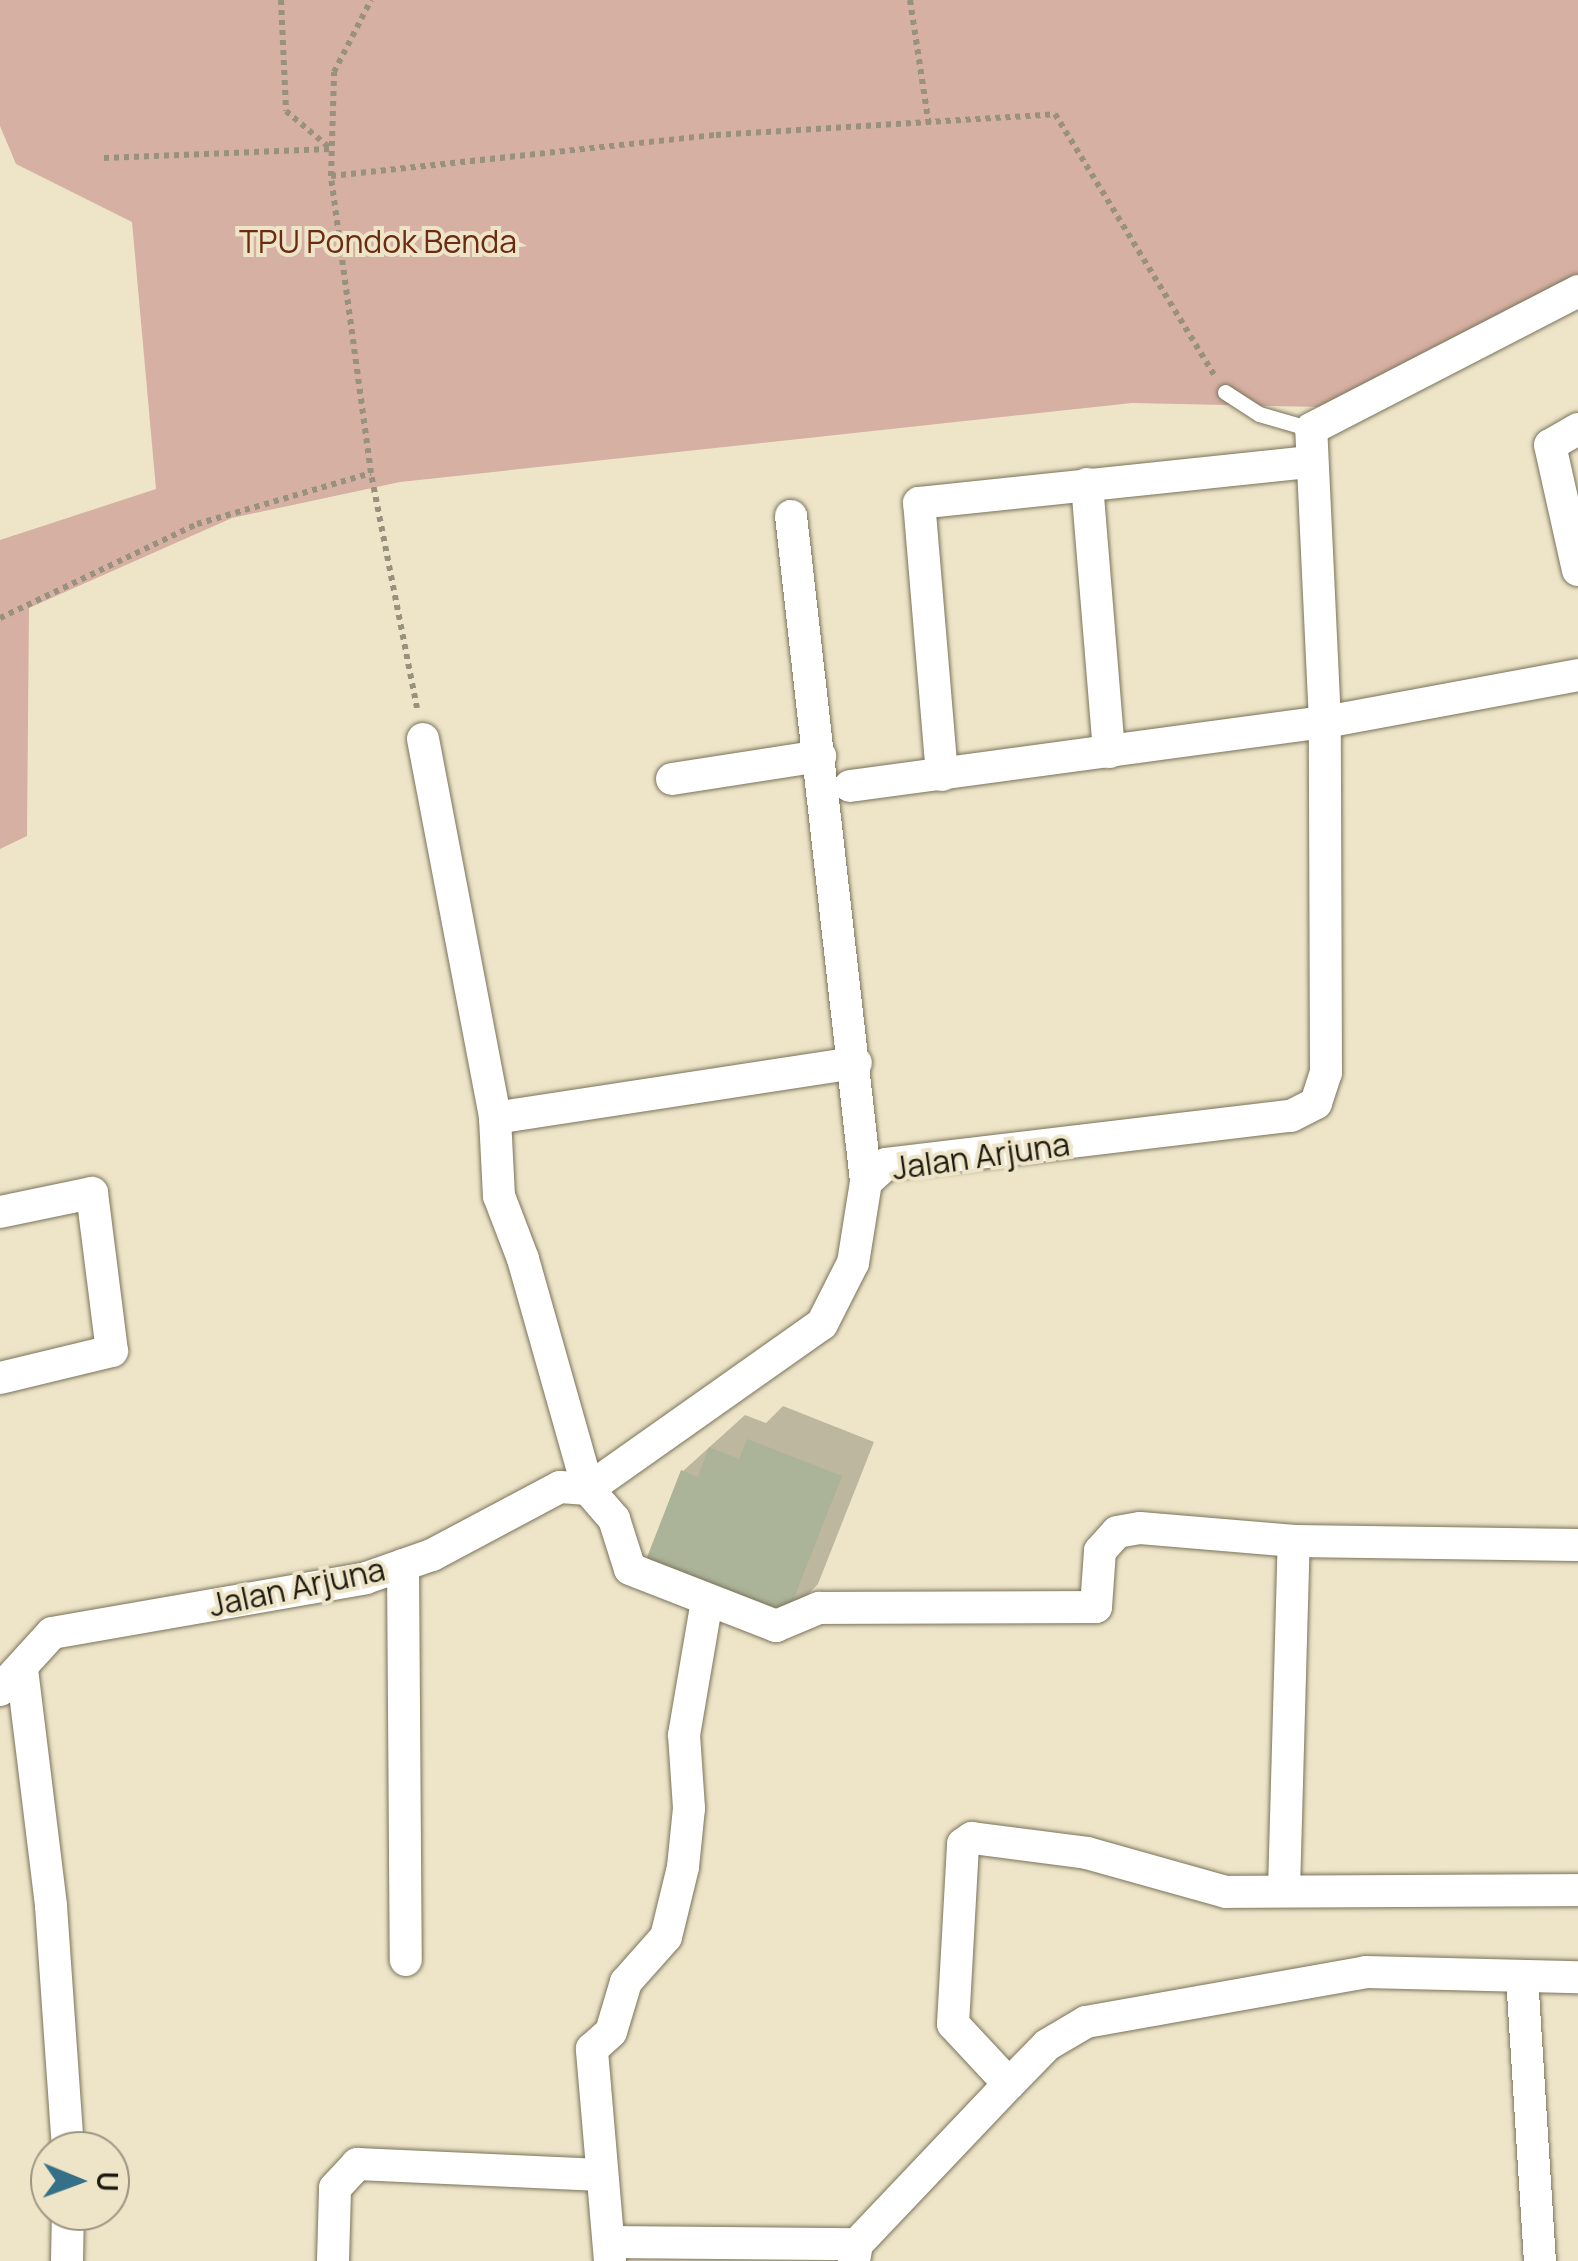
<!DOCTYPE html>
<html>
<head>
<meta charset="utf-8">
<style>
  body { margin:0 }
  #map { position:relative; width:1578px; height:2261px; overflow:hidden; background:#eee5c9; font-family:Manrope,sans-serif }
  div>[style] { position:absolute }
  .green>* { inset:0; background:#d6b0a3 }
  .shadow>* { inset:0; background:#0003 }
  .building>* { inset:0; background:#abb398 }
  .path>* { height:6px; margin-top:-3px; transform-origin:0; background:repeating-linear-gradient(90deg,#98917d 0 5px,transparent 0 10px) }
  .roads { filter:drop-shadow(0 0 2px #7a735a) drop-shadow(0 0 2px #7a735a) }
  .service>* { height:15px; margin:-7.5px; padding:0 7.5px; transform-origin:7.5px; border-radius:7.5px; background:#fff }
  .minor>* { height:32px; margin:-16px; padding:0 16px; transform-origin:16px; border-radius:16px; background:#fff }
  span { translate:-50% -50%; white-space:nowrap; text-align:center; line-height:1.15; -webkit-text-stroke:8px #eee5c9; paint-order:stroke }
  .park-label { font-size:32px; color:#6b2a12 }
  .street-label { font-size:32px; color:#1c190f }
  .north { position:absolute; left:30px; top:2131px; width:100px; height:100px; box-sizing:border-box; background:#eee5c9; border:2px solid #9a937f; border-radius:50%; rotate:91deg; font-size:28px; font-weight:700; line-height:40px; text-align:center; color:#1c190f }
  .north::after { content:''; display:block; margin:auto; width:35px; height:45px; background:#357088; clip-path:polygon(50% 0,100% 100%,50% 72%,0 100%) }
</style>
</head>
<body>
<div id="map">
  <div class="green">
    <i style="clip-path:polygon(0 0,1578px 0,1578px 279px,1322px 407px,1132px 403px,400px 482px,232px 518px,29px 608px,27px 836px,0 849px,0 540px,156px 489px,132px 222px,16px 164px,0 126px)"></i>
  </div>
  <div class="shadow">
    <i style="clip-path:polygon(783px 1406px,874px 1442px,818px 1584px,785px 1618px,683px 1471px,745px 1415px,766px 1423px)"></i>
  </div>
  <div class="building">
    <i style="clip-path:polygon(747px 1439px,842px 1476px,785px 1621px,644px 1565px,681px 1470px,698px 1477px,709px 1447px,739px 1459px)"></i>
  </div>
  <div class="path">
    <i style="left:281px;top:0;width:111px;rotate:87.4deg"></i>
    <i style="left:286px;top:111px;width:57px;rotate:40.1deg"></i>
    <i style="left:910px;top:0;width:127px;rotate:81.4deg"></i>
    <i style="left:104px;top:158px;width:226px;rotate:-2.3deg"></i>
    <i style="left:331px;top:176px;width:104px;rotate:-88.3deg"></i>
    <i style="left:334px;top:72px;width:81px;rotate:-62.8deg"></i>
    <i style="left:0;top:618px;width:218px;rotate:-25.5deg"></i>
    <i style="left:197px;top:524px;width:181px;rotate:-16.3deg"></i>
    <i style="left:417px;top:708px;width:239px;rotate:-101.1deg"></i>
    <i style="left:371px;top:473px;width:300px;rotate:-97.7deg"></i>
    <i style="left:331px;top:176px;width:387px;rotate:-6.1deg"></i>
    <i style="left:716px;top:135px;width:340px;rotate:-3.5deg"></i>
    <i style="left:1055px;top:114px;width:305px;rotate:58.6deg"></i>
  </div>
  <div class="roads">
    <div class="service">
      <i style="left:1225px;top:392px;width:40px;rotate:32.9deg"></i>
      <i style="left:1259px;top:414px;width:54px;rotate:16.1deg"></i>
    </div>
    <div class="minor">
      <i style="left:1578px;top:429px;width:32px;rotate:150deg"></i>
      <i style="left:1550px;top:445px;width:128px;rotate:77.4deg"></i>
      <i style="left:1087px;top:484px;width:269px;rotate:85.3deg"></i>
      <i style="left:791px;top:516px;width:670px;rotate:83.57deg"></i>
      <i style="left:423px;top:739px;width:386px;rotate:79.2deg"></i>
      <i style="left:495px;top:1118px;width:78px;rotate:87.1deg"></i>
      <i style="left:499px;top:1196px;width:67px;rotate:69.1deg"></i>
      <i style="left:523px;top:1259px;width:239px;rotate:74.2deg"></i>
      <i style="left:588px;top:1489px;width:40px;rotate:49deg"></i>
      <i style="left:614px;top:1519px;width:52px;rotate:72.3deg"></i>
      <i style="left:630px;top:1569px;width:157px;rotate:21.3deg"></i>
      <i style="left:776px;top:1626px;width:47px;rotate:-22.7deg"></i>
      <i style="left:819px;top:1608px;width:277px;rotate:-0.2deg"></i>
      <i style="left:1096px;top:1607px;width:56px;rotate:-85.9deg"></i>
      <i style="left:1100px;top:1551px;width:25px;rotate:-48deg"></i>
      <i style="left:1117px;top:1532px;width:23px;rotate:-10deg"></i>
      <i style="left:1140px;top:1528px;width:155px;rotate:4.8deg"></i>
      <i style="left:1294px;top:1541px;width:284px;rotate:0.8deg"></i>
      <i style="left:942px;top:775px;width:273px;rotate:-94.8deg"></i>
      <i style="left:919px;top:503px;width:392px;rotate:-6deg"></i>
      <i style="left:672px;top:779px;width:150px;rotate:-8.8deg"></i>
      <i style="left:850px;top:786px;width:479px;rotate:-7.7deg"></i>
      <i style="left:1325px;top:722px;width:257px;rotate:-10.5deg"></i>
      <i style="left:495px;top:1118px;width:365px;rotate:-8.7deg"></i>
      <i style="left:0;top:1212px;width:94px;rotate:-11.7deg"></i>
      <i style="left:92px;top:1193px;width:159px;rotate:82.8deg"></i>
      <i style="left:112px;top:1351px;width:115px;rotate:166.4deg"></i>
      <i style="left:403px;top:1565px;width:395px;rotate:89.6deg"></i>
      <i style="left:22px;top:1669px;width:239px;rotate:83deg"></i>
      <i style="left:51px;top:1906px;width:246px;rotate:86deg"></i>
      <i style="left:0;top:1690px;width:77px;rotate:-47.6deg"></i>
      <i style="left:52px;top:1633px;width:319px;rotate:-9.9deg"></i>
      <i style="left:366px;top:1578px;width:70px;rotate:-19.2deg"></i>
      <i style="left:432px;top:1555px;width:145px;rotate:-28deg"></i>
      <i style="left:560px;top:1487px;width:28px;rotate:4deg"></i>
      <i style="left:588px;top:1489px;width:286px;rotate:-35.2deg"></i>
      <i style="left:822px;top:1324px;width:68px;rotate:-63.1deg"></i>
      <i style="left:853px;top:1263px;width:82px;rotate:-80.9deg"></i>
      <i style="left:866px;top:1182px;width:27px;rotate:-42deg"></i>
      <i style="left:886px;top:1164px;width:408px;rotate:-6.8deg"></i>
      <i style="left:1291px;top:1116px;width:28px;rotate:-27deg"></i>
      <i style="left:1316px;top:1103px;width:32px;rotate:-72deg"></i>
      <i style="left:1326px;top:1073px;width:351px;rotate:-90.2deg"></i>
      <i style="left:1325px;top:722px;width:293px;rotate:-92.7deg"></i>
      <i style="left:1311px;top:429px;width:301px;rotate:-27.3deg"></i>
      <i style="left:1284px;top:1890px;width:349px;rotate:-88.4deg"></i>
      <i style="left:1522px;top:1976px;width:286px;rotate:86.4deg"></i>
      <i style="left:1009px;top:2084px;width:82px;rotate:-133deg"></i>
      <i style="left:953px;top:2024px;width:180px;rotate:-86.8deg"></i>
      <i style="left:963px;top:1844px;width:11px;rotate:-34deg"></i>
      <i style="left:972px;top:1838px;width:116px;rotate:7.4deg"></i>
      <i style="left:1087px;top:1853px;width:144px;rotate:15.7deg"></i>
      <i style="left:1226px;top:1892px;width:352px;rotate:-0.3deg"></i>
      <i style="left:609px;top:2242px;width:248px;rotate:0.5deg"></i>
      <i style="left:67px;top:2261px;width:50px;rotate:-88.9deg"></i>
      <i style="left:333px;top:2261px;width:73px;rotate:-88.4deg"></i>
      <i style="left:335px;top:2188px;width:33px;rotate:-47deg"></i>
      <i style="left:357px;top:2164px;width:245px;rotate:2.6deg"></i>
      <i style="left:610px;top:2261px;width:213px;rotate:-94.9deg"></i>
      <i style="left:592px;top:2049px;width:25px;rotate:-42deg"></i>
      <i style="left:611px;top:2032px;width:52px;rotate:-73.3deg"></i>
      <i style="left:626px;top:1982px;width:60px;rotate:-48.4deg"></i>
      <i style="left:666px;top:1937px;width:72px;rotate:-76.3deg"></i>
      <i style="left:683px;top:1867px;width:59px;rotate:-84.2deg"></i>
      <i style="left:689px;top:1808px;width:73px;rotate:-93.9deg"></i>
      <i style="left:684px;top:1735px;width:137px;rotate:-80.3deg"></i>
      <i style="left:854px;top:2261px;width:17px;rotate:-80deg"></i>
      <i style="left:857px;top:2244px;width:221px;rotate:-46.5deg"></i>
      <i style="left:1009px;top:2084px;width:54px;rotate:-45.7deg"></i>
      <i style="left:1047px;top:2045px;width:45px;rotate:-30.5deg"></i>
      <i style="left:1086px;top:2022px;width:284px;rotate:-10.1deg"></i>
      <i style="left:1366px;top:1972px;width:212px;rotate:1.4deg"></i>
    </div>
  </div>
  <div class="park-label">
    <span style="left:378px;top:241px">TPU Pondok Benda</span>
  </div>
  <div class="street-label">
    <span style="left:981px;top:1156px;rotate:-8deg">Jalan Arjuna</span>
    <span style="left:297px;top:1587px;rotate:-12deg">Jalan Arjuna</span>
  </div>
  <div class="north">U</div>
</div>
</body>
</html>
